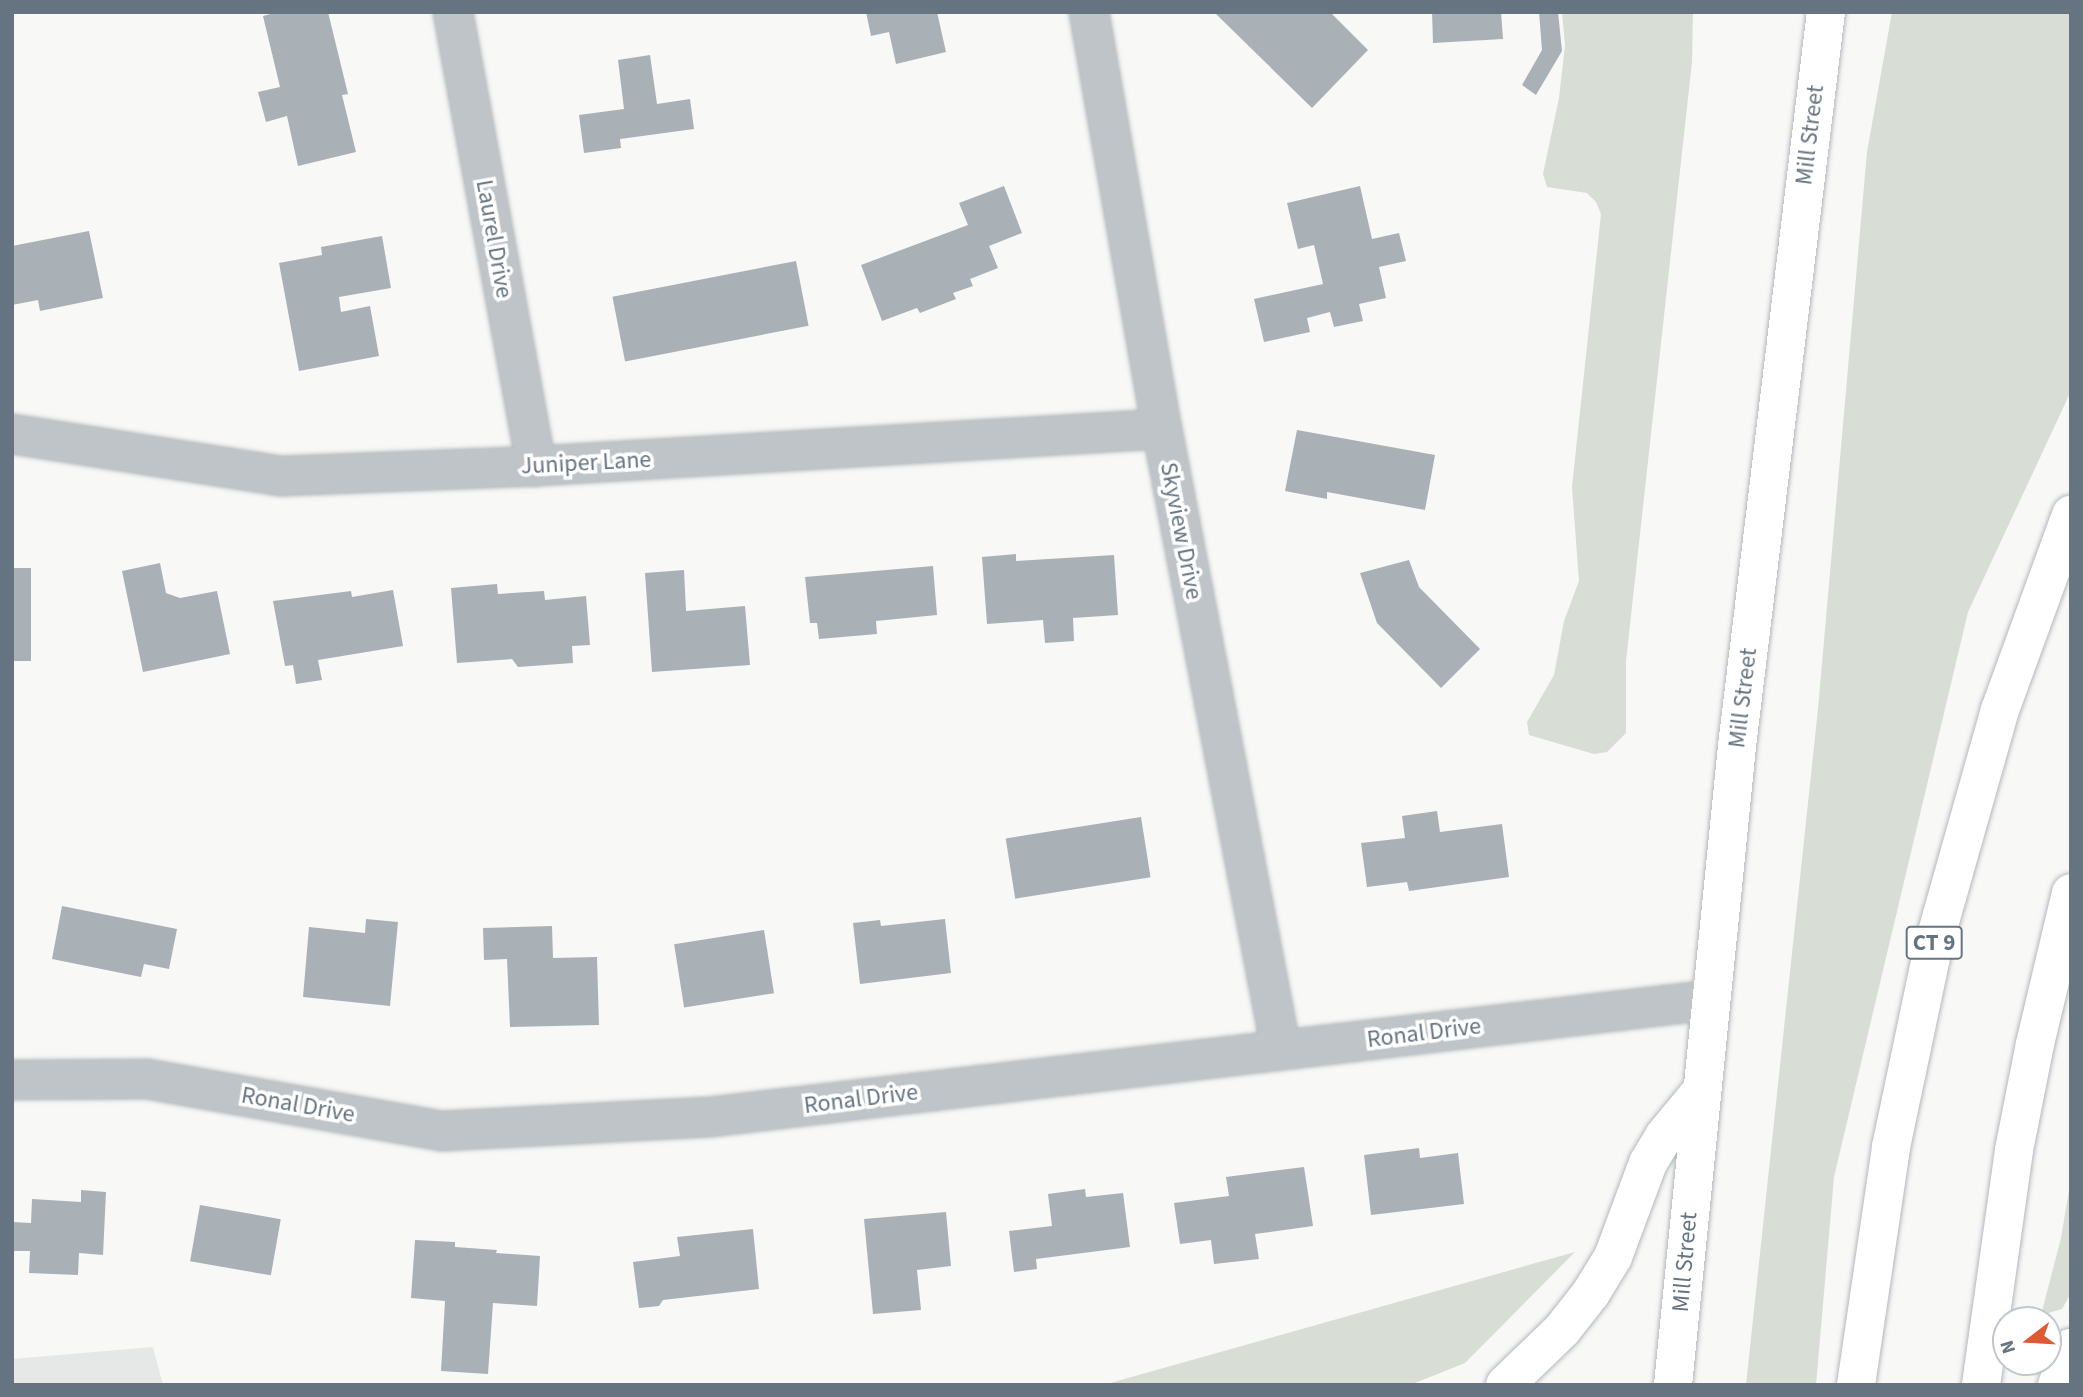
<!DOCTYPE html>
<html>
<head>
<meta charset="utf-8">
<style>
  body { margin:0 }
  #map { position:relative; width:2083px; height:1397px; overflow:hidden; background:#f8f8f6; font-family:"Source Sans 3",sans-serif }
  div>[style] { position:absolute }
  .built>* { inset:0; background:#e6e7e7 }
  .green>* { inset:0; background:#d8ddd5 }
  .building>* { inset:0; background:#a9b1b7; transform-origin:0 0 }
  .roads { filter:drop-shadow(0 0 2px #b2b8bc) drop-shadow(0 0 2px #b2b8bc) }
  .minor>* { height:38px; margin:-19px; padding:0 19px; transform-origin:19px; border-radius:19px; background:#bfc4c8 }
  .secondary>* { height:38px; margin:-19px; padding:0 19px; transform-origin:19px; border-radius:19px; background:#fff }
  .trunk>* { height:38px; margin:-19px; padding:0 19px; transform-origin:19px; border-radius:19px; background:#fff }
  .motorway>* { height:38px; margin:-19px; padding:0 19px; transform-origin:19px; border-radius:19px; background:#fff }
  span { translate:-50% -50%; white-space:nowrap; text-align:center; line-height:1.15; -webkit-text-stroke:7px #fff; paint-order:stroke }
  .shield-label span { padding:2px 5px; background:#fff; border:2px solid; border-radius:5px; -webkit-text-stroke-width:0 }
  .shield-label { font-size:23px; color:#657480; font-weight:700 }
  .street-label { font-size:24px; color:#657480 }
  .frame { position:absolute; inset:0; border:14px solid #657480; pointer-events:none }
  .north { position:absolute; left:1992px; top:1306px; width:70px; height:70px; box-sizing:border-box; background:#fff; border:2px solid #c1c7cc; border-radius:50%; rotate:253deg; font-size:19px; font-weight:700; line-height:28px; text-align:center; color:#657480 }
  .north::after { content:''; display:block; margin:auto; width:24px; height:32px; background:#dc5b32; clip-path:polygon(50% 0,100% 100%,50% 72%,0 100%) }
</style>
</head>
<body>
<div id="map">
  <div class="built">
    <i style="clip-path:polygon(153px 1347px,163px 1385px,12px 1385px,12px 1359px)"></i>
  </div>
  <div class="green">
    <i style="clip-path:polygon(1562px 12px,1693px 12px,1692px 62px,1626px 661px,1626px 733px,1607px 752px,1594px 754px,1529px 735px,1527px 722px,1554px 675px,1564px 621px,1579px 581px,1572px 487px,1601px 214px,1596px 202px,1587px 193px,1547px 187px,1543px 174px,1559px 98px,1565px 45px)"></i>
    <i style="clip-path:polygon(1892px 12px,2071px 12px,2071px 391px,1968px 612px,1834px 1177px,1816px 1385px,1746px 1385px,1818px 709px,1867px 152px)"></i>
    <i style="clip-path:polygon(2071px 1178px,2071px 1293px,2062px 1309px,2041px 1315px,2061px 1238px)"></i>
    <i style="clip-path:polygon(1575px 1252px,1465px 1363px,1410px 1385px,1103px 1385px)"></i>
  </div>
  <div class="building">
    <i style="clip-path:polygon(278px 12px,328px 12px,348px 94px,342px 95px,356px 152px,298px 166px,287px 116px,266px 122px,258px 92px,280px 87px,263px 16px)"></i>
    <i style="clip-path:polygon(866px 12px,937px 12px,946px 52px,896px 64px,889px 32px,871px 36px)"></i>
    <i style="clip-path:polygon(1218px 12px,1330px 12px,1368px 50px,1312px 108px,1216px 14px)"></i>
    <i style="clip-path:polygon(1432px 12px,1501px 12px,1503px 39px,1433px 43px)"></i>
    <i style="clip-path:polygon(1539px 12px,1558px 12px,1562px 51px,1536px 95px,1522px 85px,1542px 50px)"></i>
    <i style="clip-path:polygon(650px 55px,657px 104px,690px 99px,694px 129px,620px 139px,621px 148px,584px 153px,579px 115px,624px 109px,618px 60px)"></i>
    <i style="clip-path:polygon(1004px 186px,1022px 233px,989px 246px,998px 268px,970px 279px,973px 286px,953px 293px,956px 299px,920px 313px,917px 308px,882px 321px,861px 265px,968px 225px,959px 203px)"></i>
    <i style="clip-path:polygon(1360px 186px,1372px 239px,1399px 233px,1406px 261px,1379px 267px,1386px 298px,1359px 304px,1363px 321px,1334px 327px,1330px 312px,1307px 318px,1310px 332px,1264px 342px,1254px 299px,1323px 284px,1314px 245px,1298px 249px,1287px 203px)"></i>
    <i style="clip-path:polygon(89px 231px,103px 298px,40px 311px,38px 300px,12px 305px,12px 246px)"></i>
    <i style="clip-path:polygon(382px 236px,391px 288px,339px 297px,341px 312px,370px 306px,379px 356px,299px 371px,279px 263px,322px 255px,321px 247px)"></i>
    <i style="left:796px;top:261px;width:66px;height:187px;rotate:79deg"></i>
    <i style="clip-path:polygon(1297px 430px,1435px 455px,1425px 510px,1327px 492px,1327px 499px,1285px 491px)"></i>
    <i style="clip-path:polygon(1016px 554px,1016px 561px,1114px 555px,1118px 615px,1073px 618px,1074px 641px,1045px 643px,1043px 620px,987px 624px,982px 557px)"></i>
    <i style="clip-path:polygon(1409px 560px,1419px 587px,1480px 649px,1441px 688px,1377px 623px,1360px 573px)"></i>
    <i style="clip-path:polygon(160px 563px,166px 593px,180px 598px,217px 591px,230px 654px,143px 672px,122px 571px)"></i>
    <i style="clip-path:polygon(933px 566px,937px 615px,876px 621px,877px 634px,819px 639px,817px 623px,810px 623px,805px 577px)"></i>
    <i style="left:12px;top:568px;width:19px;height:93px"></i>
    <i style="clip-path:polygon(684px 570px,686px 611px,745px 606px,750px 665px,652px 672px,645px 573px)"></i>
    <i style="clip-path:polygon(497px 584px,498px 594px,544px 591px,545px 600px,586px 596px,590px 645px,572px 646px,573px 663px,518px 667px,512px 659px,457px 663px,451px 588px)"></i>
    <i style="clip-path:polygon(393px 590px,403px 646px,318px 660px,322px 680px,296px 684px,293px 665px,285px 666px,273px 601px,351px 591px,352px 597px)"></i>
    <i style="clip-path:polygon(1437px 811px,1440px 832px,1502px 824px,1509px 877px,1409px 891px,1407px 882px,1367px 887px,1361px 843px,1405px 838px,1402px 816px)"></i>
    <i style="left:1141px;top:817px;width:61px;height:137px;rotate:81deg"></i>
    <i style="clip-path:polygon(62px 906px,177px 929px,169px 969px,144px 964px,141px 977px,52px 959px)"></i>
    <i style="clip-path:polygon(366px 919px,398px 922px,390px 1006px,303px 997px,309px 927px,365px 933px)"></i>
    <i style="clip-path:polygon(945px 919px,951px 973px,860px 984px,853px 923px,880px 920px,881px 926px)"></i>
    <i style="clip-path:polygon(552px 926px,553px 958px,597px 957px,599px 1025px,510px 1027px,507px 959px,484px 960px,483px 928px)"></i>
    <i style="left:764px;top:930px;width:64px;height:91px;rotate:81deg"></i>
    <i style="clip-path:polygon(1419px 1148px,1420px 1158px,1458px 1153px,1464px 1204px,1371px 1215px,1364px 1155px)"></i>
    <i style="clip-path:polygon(1304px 1167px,1313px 1226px,1255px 1234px,1259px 1259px,1214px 1264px,1211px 1240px,1180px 1244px,1174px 1203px,1229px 1196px,1226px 1177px)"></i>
    <i style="clip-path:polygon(1085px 1189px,1086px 1197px,1123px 1193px,1130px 1247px,1036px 1259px,1037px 1269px,1014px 1272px,1009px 1231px,1052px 1226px,1048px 1194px)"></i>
    <i style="clip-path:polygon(81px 1190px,106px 1192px,103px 1255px,79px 1253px,78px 1275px,29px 1273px,30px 1251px,12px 1251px,12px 1222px,31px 1223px,32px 1199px,81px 1202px)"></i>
    <i style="left:200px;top:1205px;width:82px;height:57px;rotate:10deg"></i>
    <i style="clip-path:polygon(946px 1212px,951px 1266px,917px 1270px,921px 1310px,873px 1314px,864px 1219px)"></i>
    <i style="clip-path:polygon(753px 1229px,759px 1289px,663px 1300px,659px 1306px,639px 1308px,633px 1262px,680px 1256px,677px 1237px)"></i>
    <i style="clip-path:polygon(415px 1240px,455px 1242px,455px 1247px,497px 1250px,496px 1253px,540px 1256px,537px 1306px,493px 1303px,488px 1374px,441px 1371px,445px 1301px,411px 1298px)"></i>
  </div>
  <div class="roads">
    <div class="minor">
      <i style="left:453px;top:12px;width:462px;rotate:79.6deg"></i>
      <i style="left:1089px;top:12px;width:423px;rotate:80.1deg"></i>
      <i style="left:1162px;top:429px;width:631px;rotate:79.14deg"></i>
      <i style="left:12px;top:434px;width:272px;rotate:8.9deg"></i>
      <i style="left:281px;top:476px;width:255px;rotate:-2.2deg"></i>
      <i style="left:536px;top:466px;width:627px;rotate:-3.38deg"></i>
      <i style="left:12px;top:1080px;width:135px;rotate:-0.4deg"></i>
      <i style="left:147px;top:1079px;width:300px;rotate:10deg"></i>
      <i style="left:442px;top:1131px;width:268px;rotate:-3deg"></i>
      <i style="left:710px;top:1117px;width:1007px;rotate:-6.67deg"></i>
    </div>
    <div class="secondary">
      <i style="left:1673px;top:1385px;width:642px;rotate:-84.28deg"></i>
      <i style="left:1737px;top:746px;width:739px;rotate:-83.09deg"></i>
    </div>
    <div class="trunk">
      <i style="left:1505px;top:1385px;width:79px;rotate:-44deg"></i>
      <i style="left:1562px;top:1330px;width:47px;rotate:-51.9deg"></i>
      <i style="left:1591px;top:1293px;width:42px;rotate:-58.6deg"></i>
      <i style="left:1613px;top:1257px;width:100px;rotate:-69.6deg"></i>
      <i style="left:1648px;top:1163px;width:31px;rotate:-59deg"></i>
      <i style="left:1664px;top:1136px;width:60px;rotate:-50.4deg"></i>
    </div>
    <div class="motorway">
      <i style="left:1856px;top:1385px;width:241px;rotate:-81.6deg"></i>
      <i style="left:1891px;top:1147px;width:208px;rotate:-78.1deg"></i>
      <i style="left:1934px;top:943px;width:242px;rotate:-74.2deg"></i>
      <i style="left:2000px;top:710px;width:208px;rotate:-70deg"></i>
      <i style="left:1981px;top:1385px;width:237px;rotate:-82deg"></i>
      <i style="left:2014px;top:1150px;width:108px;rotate:-78.8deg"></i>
      <i style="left:2035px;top:1044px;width:155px;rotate:-76.6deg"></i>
      <i style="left:2057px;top:1385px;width:40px;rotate:-69deg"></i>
    </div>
  </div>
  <div class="shield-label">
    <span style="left:1934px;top:943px">CT 9</span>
  </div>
  <div class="street-label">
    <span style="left:1810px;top:135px;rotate:-83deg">Mill Street</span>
    <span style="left:494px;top:239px;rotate:80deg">Laurel Drive</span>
    <span style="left:586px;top:463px;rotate:-3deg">Juniper Lane</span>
    <span style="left:1181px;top:531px;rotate:79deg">Skyview Drive</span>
    <span style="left:1743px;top:698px;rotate:-83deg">Mill Street</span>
    <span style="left:1424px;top:1033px;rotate:-7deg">Ronal Drive</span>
    <span style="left:861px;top:1099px;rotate:-7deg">Ronal Drive</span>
    <span style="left:298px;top:1105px;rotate:10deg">Ronal Drive</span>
    <span style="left:1685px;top:1262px;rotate:-85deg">Mill Street</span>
  </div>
  <div class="frame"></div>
  <div class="north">N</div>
</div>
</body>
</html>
